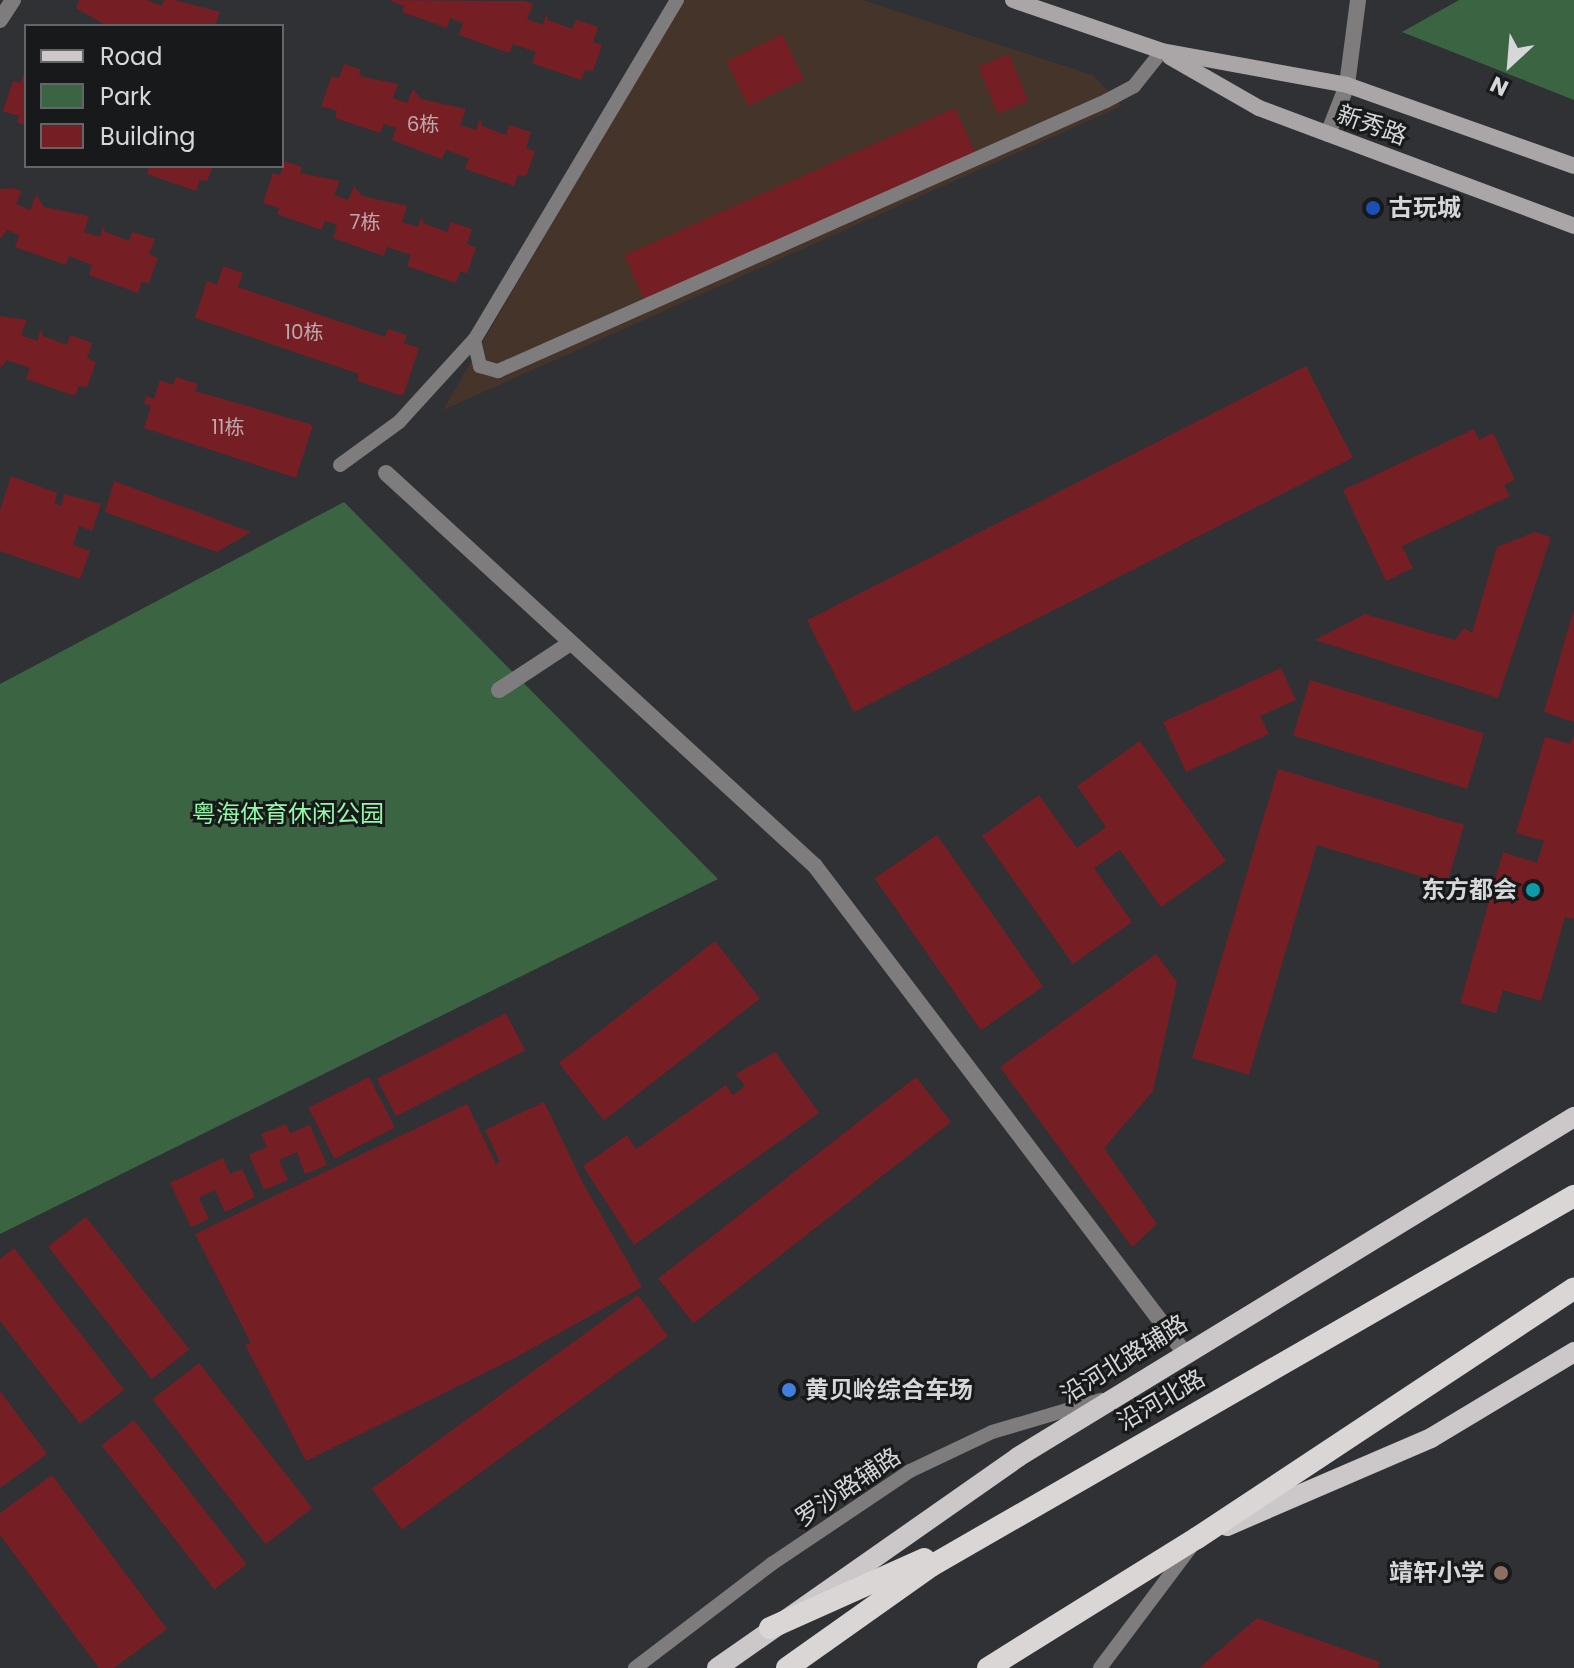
<!DOCTYPE html>
<html>
<head>
<meta charset="utf-8">
<style>
  body { margin:0 }
  #map { position:relative; width:1574px; height:1668px; overflow:hidden; background:#2f3134; font-family:Poppins,"Noto Sans SC",sans-serif }
  div>[style] { position:absolute }
  .commercial>* { inset:0; background:#45342a }
  .green>* { inset:0; background:#3a6442 }
  .building>* { inset:0; background:#751f25; transform-origin:0 0 }
  .service>* { height:14px; margin:-7px; padding:0 7px; transform-origin:7px; border-radius:7px; background:#7e7c7c }
  .minor>* { height:16px; margin:-8px; padding:0 8px; transform-origin:8px; border-radius:8px; background:#7e7c7c }
  .secondary>* { height:16px; margin:-8px; padding:0 8px; transform-origin:8px; border-radius:8px; background:#aaa6a7 }
  .primary>* { height:20px; margin:-10px; padding:0 10px; transform-origin:10px; border-radius:10px; background:#ccc7c8 }
  .trunk>* { height:22px; margin:-11px; padding:0 11px; transform-origin:11px; border-radius:11px; background:#dbd6d6 }
  .dots>* { width:22px; height:22px; translate:-50% -50%; box-sizing:border-box; border:4px solid #18191a; border-radius:50% }
  span { translate:-50% -50%; white-space:nowrap; text-align:center; line-height:1.15; -webkit-text-stroke:6px #18191a; paint-order:stroke }
  .number-label { font-size:20px; color:#bda9ac }
  .number-label span { -webkit-text-stroke-width:0 }
  .street-label { font-size:24px; color:#d5d7d9 }
  .poi-label { font-size:24px; color:#d5d7d9; font-weight:700 }
  .left { translate:0 -50%; text-align:left }
  .right { translate:-100% -50%; text-align:right }
  .park-label { font-size:24px; color:#91f9a7 }
  .legend { position:absolute; left:24px; top:24px; width:260px; height:144px; box-sizing:border-box; background:#18191a; border:2px solid #646566; margin:0; padding:10px 14px; list-style:none; font-size:24px; color:#d5d7d9 }
  .legend li { display:flex; align-items:center; gap:16px; height:40px }
  .legend b { width:40px; border:2px solid #646566 }
  .north { position:absolute; left:1470px; top:24px; width:80px; height:80px; -webkit-text-stroke:6px #18191a; paint-order:stroke; rotate:206deg; font-size:22px; font-weight:700; line-height:32px; text-align:center; color:#d5d7d9 }
  .north::after { content:''; display:block; margin:auto; width:28px; height:36px; background:#d5d7d9; clip-path:polygon(50% 0,100% 100%,50% 72%,0 100%) }
</style>
</head>
<body>
<div id="map">
  <div class="commercial">
    <i style="clip-path:polygon(683px 0,862px 0,1093px 75px,1122px 106px,443px 410px)"></i>
  </div>
  <div class="green">
    <i style="clip-path:polygon(1459px 0,1574px 0,1574px 100px,1402px 32px)"></i>
    <i style="clip-path:polygon(344px 502px,718px 879px,0 1234px,0 684px)"></i>
  </div>
  <div class="building">
    <i style="clip-path:polygon(79px 0,147px 0,162px 6px,164px 0,175px 0,220px 12px,215px 26px,107px 26px,76px 8px)"></i>
    <i style="clip-path:polygon(389px 0,525px 1px,533px 4px,527px 19px,543px 25px,547px 13px,548px 20px,572px 29px,576px 20px,598px 27px,593px 42px,602px 45px,593px 71px,585px 70px,581px 80px,532px 63px,536px 52px,513px 44px,509px 53px,459px 35px,463px 23px,450px 18px,447px 28px,402px 12px,404px 6px)"></i>
    <i style="left:782px;top:34px;width:50px;height:62px;rotate:64deg"></i>
    <i style="left:1009px;top:54px;width:51px;height:33px;rotate:68deg"></i>
    <i style="clip-path:polygon(344px 64px,361px 70px,359px 76px,398px 84px,393px 98px,407px 103px,413px 89px,421px 99px,466px 109px,460px 125px,476px 130px,480px 118px,482px 126px,506px 135px,509px 125px,531px 132px,526px 148px,535px 151px,526px 176px,518px 175px,514px 186px,465px 169px,469px 158px,446px 150px,442px 159px,392px 140px,396px 128px,384px 124px,380px 133px,335px 118px,337px 111px,321px 106px,332px 76px,339px 78px)"></i>
    <i style="clip-path:polygon(26px 68px,26px 126px,17px 122px,19px 116px,3px 111px,13px 81px,20px 83px)"></i>
    <i style="left:955px;top:108px;width:55px;height:362px;rotate:66deg"></i>
    <i style="clip-path:polygon(285px 161px,302px 167px,300px 173px,340px 181px,334px 195px,348px 200px,354px 186px,362px 196px,407px 206px,402px 222px,418px 227px,422px 215px,423px 223px,447px 232px,451px 222px,472px 229px,467px 244px,476px 248px,467px 273px,460px 272px,456px 283px,407px 266px,411px 255px,387px 247px,384px 256px,333px 238px,337px 225px,325px 221px,321px 230px,277px 214px,279px 208px,263px 203px,273px 173px,280px 175px)"></i>
    <i style="clip-path:polygon(149px 166px,213px 166px,207px 181px,200px 180px,196px 191px,147px 174px)"></i>
    <i style="clip-path:polygon(13px 188px,22px 191px,16px 204px,30px 210px,36px 195px,44px 207px,89px 216px,84px 232px,100px 237px,103px 225px,105px 232px,129px 241px,132px 232px,155px 239px,149px 254px,158px 258px,149px 283px,142px 282px,138px 293px,89px 275px,92px 265px,69px 256px,66px 265px,15px 247px,19px 235px,7px 230px,0 239px,0 189px)"></i>
    <i style="clip-path:polygon(223px 266px,243px 273px,238px 287px,385px 337px,388px 329px,407px 335px,404px 343px,419px 348px,403px 396px,357px 381px,359px 374px,195px 318px,207px 281px,217px 285px)"></i>
    <i style="clip-path:polygon(0 316px,27px 320px,21px 335px,37px 341px,41px 329px,43px 336px,67px 345px,70px 335px,92px 343px,87px 358px,96px 362px,87px 387px,79px 386px,75px 396px,26px 379px,30px 368px,7px 360px,0 368px)"></i>
    <i style="left:1306px;top:366px;width:103px;height:560px;rotate:63deg"></i>
    <i style="clip-path:polygon(176px 377px,198px 384px,195px 391px,313px 425px,296px 478px,144px 428px,151px 406px,144px 404px,146px 396px,154px 399px,160px 380px,173px 385px)"></i>
    <i style="clip-path:polygon(1474px 429px,1479px 440px,1493px 433px,1515px 480px,1504px 485px,1510px 496px,1402px 546px,1413px 568px,1386px 581px,1343px 490px)"></i>
    <i style="clip-path:polygon(11px 476px,57px 493px,55px 503px,61px 506px,64px 494px,101px 504px,92px 531px,79px 526px,73px 545px,90px 551px,80px 579px,0 551px,0 510px)"></i>
    <i style="clip-path:polygon(114px 481px,251px 532px,217px 552px,105px 512px)"></i>
    <i style="clip-path:polygon(1535px 532px,1551px 537px,1498px 698px,1315px 640px,1365px 614px,1455px 640px,1464px 628px,1472px 633px,1497px 547px)"></i>
    <i style="clip-path:polygon(1573px 612px,1574px 612px,1574px 722px,1544px 712px)"></i>
    <i style="clip-path:polygon(1281px 668px,1296px 700px,1260px 716px,1269px 734px,1186px 772px,1163px 722px)"></i>
    <i style="left:1310px;top:680px;width:182px;height:58px;rotate:17deg"></i>
    <i style="clip-path:polygon(1574px 735px,1574px 919px,1565px 917px,1541px 1001px,1503px 990px,1496px 1013px,1460px 1003px,1503px 852px,1537px 863px,1544px 841px,1516px 833px,1545px 737px,1570px 744px)"></i>
    <i style="clip-path:polygon(1140px 741px,1226px 861px,1161px 907px,1120px 850px,1094px 868px,1132px 922px,1073px 964px,982px 836px,1039px 795px,1077px 848px,1106px 827px,1077px 786px)"></i>
    <i style="clip-path:polygon(1278px 769px,1464px 825px,1447px 884px,1317px 845px,1249px 1075px,1192px 1058px)"></i>
    <i style="left:937px;top:835px;width:185px;height:76px;rotate:55deg"></i>
    <i style="left:715px;top:941px;width:73px;height:198px;rotate:52deg"></i>
    <i style="clip-path:polygon(1156px 954px,1177px 982px,1153px 1091px,1104px 1148px,1157px 1224px,1132px 1247px,1000px 1067px)"></i>
    <i style="left:506px;top:1013px;width:42px;height:145px;rotate:63deg"></i>
    <i style="clip-path:polygon(775px 1052px,819px 1113px,634px 1245px,583px 1166px,627px 1135px,636px 1149px,726px 1085px,733px 1095px,745px 1086px,736px 1074px)"></i>
    <i style="left:369px;top:1077px;width:57px;height:68px;rotate:63deg"></i>
    <i style="left:916px;top:1077px;width:57px;height:327px;rotate:52deg"></i>
    <i style="clip-path:polygon(544px 1102px,583px 1183px,642px 1287px,511px 1360px,306px 1461px,245px 1345px,251px 1343px,195px 1234px,467px 1104px,496px 1164px,500px 1162px,485px 1130px)"></i>
    <i style="clip-path:polygon(286px 1124px,290px 1133px,310px 1125px,327px 1165px,305px 1174px,297px 1152px,279px 1160px,288px 1180px,264px 1190px,249px 1155px,267px 1147px,261px 1134px)"></i>
    <i style="clip-path:polygon(223px 1158px,230px 1174px,242px 1169px,255px 1197px,225px 1212px,215px 1190px,199px 1198px,209px 1219px,191px 1227px,170px 1183px)"></i>
    <i style="left:86px;top:1217px;width:168px;height:48px;rotate:52deg"></i>
    <i style="clip-path:polygon(14px 1248px,124px 1390px,80px 1424px,0 1321px,0 1259px)"></i>
    <i style="left:638px;top:1295px;width:51px;height:329px;rotate:54deg"></i>
    <i style="left:199px;top:1363px;width:184px;height:59px;rotate:52deg"></i>
    <i style="clip-path:polygon(0 1391px,47px 1454px,0 1488px)"></i>
    <i style="left:134px;top:1420px;width:183px;height:41px;rotate:52deg"></i>
    <i style="clip-path:polygon(52px 1475px,167px 1629px,114px 1668px,99px 1668px,0 1535px,0 1513px)"></i>
    <i style="clip-path:polygon(1257px 1618px,1380px 1662px,1378px 1668px,1199px 1668px)"></i>
  </div>
  <div class="service">
    <i style="left:677px;top:0;width:396px;rotate:120.8deg"></i>
    <i style="left:474px;top:340px;width:27px;rotate:77deg"></i>
    <i style="left:480px;top:366px;width:19px;rotate:16deg"></i>
    <i style="left:498px;top:371px;width:665px;rotate:-23.94deg"></i>
    <i style="left:1106px;top:101px;width:32px;rotate:-28deg"></i>
    <i style="left:1134px;top:86px;width:45px;rotate:-51.3deg"></i>
    <i style="left:340px;top:465px;width:73px;rotate:-36.1deg"></i>
    <i style="left:399px;top:422px;width:111px;rotate:-47.6deg"></i>
    <i style="left:635px;top:1668px;width:173px;rotate:-37.3deg"></i>
    <i style="left:773px;top:1563px;width:165px;rotate:-33.9deg"></i>
    <i style="left:910px;top:1471px;width:91px;rotate:-25.4deg"></i>
    <i style="left:992px;top:1432px;width:114px;rotate:-16.4deg"></i>
    <i style="left:1100px;top:1668px;width:151px;rotate:-53.1deg"></i>
  </div>
  <div class="minor">
    <i style="left:0;top:20px;width:24px;rotate:-57deg"></i>
    <i style="left:1328px;top:134px;width:53px;rotate:-68.8deg"></i>
    <i style="left:1347px;top:85px;width:86px;rotate:-82.6deg"></i>
    <i style="left:386px;top:473px;width:582px;rotate:42.49deg"></i>
    <i style="left:815px;top:866px;width:610px;rotate:52.79deg"></i>
    <i style="left:499px;top:690px;width:84px;rotate:-33.3deg"></i>
  </div>
  <div class="secondary">
    <i style="left:1013px;top:0;width:157px;rotate:18.9deg"></i>
    <i style="left:1162px;top:51px;width:188px;rotate:10.4deg"></i>
    <i style="left:1347px;top:85px;width:241px;rotate:19.6deg"></i>
    <i style="left:1170px;top:57px;width:103px;rotate:29.8deg"></i>
    <i style="left:1259px;top:108px;width:336px;rotate:20.5deg"></i>
  </div>
  <div class="primary">
    <i style="left:1227px;top:1526px;width:222px;rotate:-23.3deg"></i>
    <i style="left:1431px;top:1438px;width:167px;rotate:-31deg"></i>
    <i style="left:717px;top:1668px;width:368px;rotate:-35deg"></i>
    <i style="left:1018px;top:1457px;width:652px;rotate:-31.45deg"></i>
  </div>
  <div class="trunk">
    <i style="left:770px;top:1628px;width:169px;rotate:-24.1deg"></i>
    <i style="left:787px;top:1668px;width:176px;rotate:-35.3deg"></i>
    <i style="left:931px;top:1566px;width:742px;rotate:-29.92deg"></i>
    <i style="left:988px;top:1668px;width:246px;rotate:-31.9deg"></i>
    <i style="left:1197px;top:1538px;width:452px;rotate:-33.5deg"></i>
  </div>
  <div class="dots">
    <i style="left:1373px;top:208px;background:#1a4fb4"></i>
    <i style="left:1533px;top:890px;background:#0f9aa8"></i>
    <i style="left:789px;top:1390px;background:#3f7fe0"></i>
    <i style="left:1501px;top:1573px;background:#8d6e63"></i>
  </div>
  <div class="number-label">
    <span style="left:423px;top:124px">6栋</span>
    <span style="left:365px;top:222px">7栋</span>
    <span style="left:304px;top:332px">10栋</span>
    <span style="left:228px;top:427px">11栋</span>
  </div>
  <div class="street-label">
    <span style="left:1372px;top:125px;rotate:20deg">新秀路</span>
    <span style="left:1124px;top:1359px;rotate:-32deg">沿河北路辅路</span>
    <span style="left:1161px;top:1400px;rotate:-30deg">沿河北路</span>
    <span style="left:848px;top:1487px;rotate:-34deg">罗沙路辅路</span>
  </div>
  <div class="poi-label">
    <span class="left" style="left:1389px;top:208px">古玩城</span>
    <span class="right" style="left:1517px;top:890px">东方都会</span>
    <span class="left" style="left:805px;top:1390px">黄贝岭综合车场</span>
    <span class="right" style="left:1485px;top:1573px">靖轩小学</span>
  </div>
  <div class="park-label">
    <span style="left:288px;top:814px">粤海体育休闲公园</span>
  </div>
  <ul class="legend">
  <li><b style="height:10px;background:#ccc7c8"></b>Road</li>
  <li><b style="height:22px;background:#3a6442"></b>Park</li>
  <li><b style="height:22px;background:#751f25"></b>Building</li>
  </ul>
  <div class="north">N</div>
</div>
</body>
</html>
